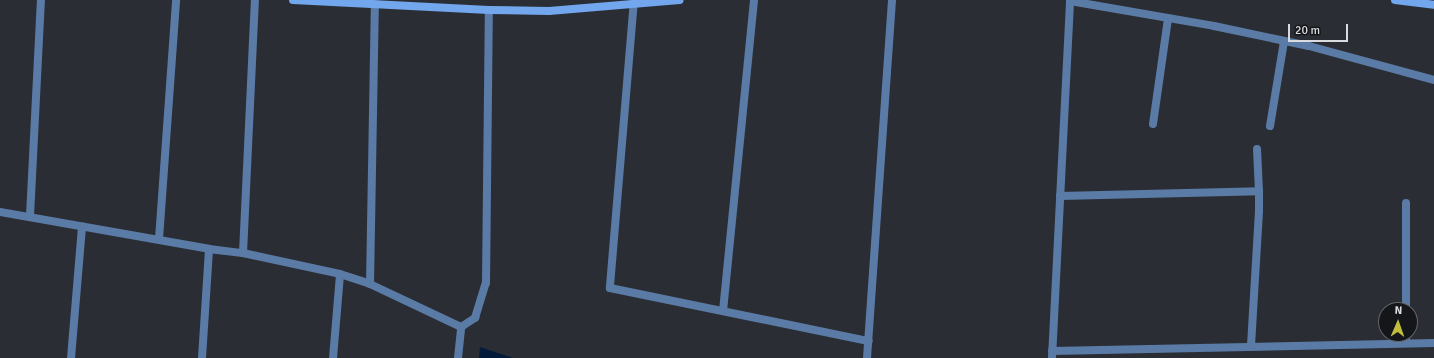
<!DOCTYPE html>
<html>
<head>
<meta charset="utf-8">
<style>
  body { margin:0 }
  #map { position:relative; width:1434px; height:358px; overflow:hidden; background:#2a2e34; font-family:Signika,sans-serif }
  div>[style] { position:absolute }
  .water>* { inset:0; background:#031a39 }
  .street>* { height:8px; margin:-4px; padding:0 4px; transform-origin:4px; border-radius:4px; background:#5b7ba7 }
  .secondary>* { height:8px; margin:-4px; padding:0 4px; transform-origin:4px; border-radius:4px; background:#72a6ed }
  span { translate:-50% -50%; white-space:nowrap; text-align:center; line-height:1.15; -webkit-text-stroke:4px #151619; paint-order:stroke }
  .north { position:absolute; left:1378px; top:302px; width:40px; height:40px; box-sizing:border-box; background:#151619; border:1px solid #636568; border-radius:50%; rotate:2deg; font-size:11px; font-weight:700; line-height:16px; text-align:center; color:#d9dcdf }
  .north::after { content:''; display:block; margin:auto; width:14px; height:18px; background:#c3bd3e; clip-path:polygon(50% 0,100% 100%,50% 72%,0 100%) }
  .scale { position:absolute; left:1288px; top:24px; width:60px; height:18px; box-sizing:border-box; border:2px solid #d9dcdf; border-top:0; padding-left:5px; font-size:12px; line-height:14px; white-space:nowrap; color:#d9dcdf; -webkit-text-stroke:3px #151619; paint-order:stroke }
</style>
</head>
<body>
<div id="map">
  <div class="water">
    <i style="clip-path:polygon(480px 347px,513px 358px,479px 358px)"></i>
  </div>
  <div class="street">
    <i style="left:634px;top:0;width:289px;rotate:94.8deg"></i>
    <i style="left:610px;top:288px;width:264px;rotate:11.6deg"></i>
    <i style="left:1070px;top:1px;width:146px;rotate:9.8deg"></i>
    <i style="left:1214px;top:26px;width:97px;rotate:11.9deg"></i>
    <i style="left:1309px;top:46px;width:130px;rotate:15.2deg"></i>
    <i style="left:1153px;top:124px;width:107px;rotate:-81.9deg"></i>
    <i style="left:1270px;top:126px;width:86px;rotate:-80.6deg"></i>
    <i style="left:1257px;top:149px;width:42px;rotate:87.3deg"></i>
    <i style="left:1060px;top:196px;width:199px;rotate:-1.4deg"></i>
    <i style="left:1259px;top:191px;width:20px;rotate:90deg"></i>
    <i style="left:1259px;top:211px;width:136px;rotate:93.4deg"></i>
    <i style="left:0;top:212px;width:212px;rotate:10deg"></i>
    <i style="left:209px;top:249px;width:34px;rotate:7deg"></i>
    <i style="left:243px;top:253px;width:99px;rotate:12.2deg"></i>
    <i style="left:340px;top:274px;width:32px;rotate:18deg"></i>
    <i style="left:370px;top:284px;width:101px;rotate:25.3deg"></i>
    <i style="left:30px;top:216px;width:216px;rotate:-87.1deg"></i>
    <i style="left:159px;top:239px;width:240px;rotate:-85.9deg"></i>
    <i style="left:243px;top:253px;width:253px;rotate:-87.3deg"></i>
    <i style="left:370px;top:284px;width:280px;rotate:-89deg"></i>
    <i style="left:1406px;top:310px;width:107px;rotate:-90deg"></i>
    <i style="left:723px;top:311px;width:313px;rotate:-84.3deg"></i>
    <i style="left:461px;top:327px;width:17px;rotate:-33deg"></i>
    <i style="left:475px;top:318px;width:37px;rotate:-73deg"></i>
    <i style="left:486px;top:283px;width:273px;rotate:-89.4deg"></i>
    <i style="left:1406px;top:343px;width:9px;rotate:-90deg"></i>
    <i style="left:1052px;top:351px;width:382px;rotate:-1.2deg"></i>
    <i style="left:71px;top:358px;width:132px;rotate:-85.2deg"></i>
    <i style="left:202px;top:358px;width:109px;rotate:-86.3deg"></i>
    <i style="left:333px;top:358px;width:84px;rotate:-85.2deg"></i>
    <i style="left:458px;top:358px;width:31px;rotate:-84deg"></i>
    <i style="left:867px;top:358px;width:359px;rotate:-86deg"></i>
    <i style="left:1052px;top:358px;width:358px;rotate:-87.1deg"></i>
  </div>
  <div class="secondary">
    <i style="left:293px;top:0;width:196px;rotate:2.9deg"></i>
    <i style="left:489px;top:10px;width:60px;rotate:1deg"></i>
    <i style="left:549px;top:11px;width:131px;rotate:-4.8deg"></i>
    <i style="left:1395px;top:0;width:39px;rotate:7deg"></i>
  </div>
  <div class="north">N</div>
  <div class="scale">20 m</div>
</div>
</body>
</html>
